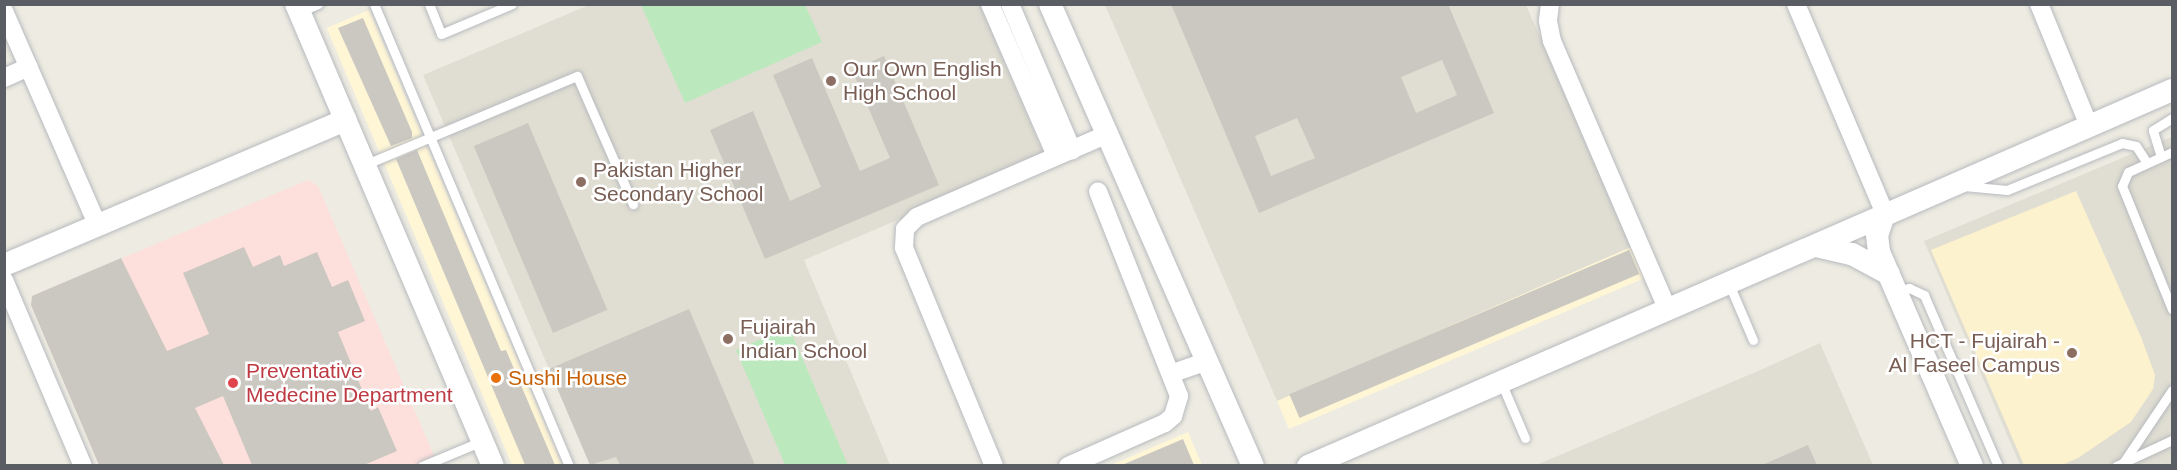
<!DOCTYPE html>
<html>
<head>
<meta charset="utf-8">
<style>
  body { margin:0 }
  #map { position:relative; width:2177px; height:470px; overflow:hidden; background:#eeece2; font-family:Helvetica,sans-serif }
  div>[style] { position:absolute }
  .commercial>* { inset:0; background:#fff6d6; transform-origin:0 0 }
  .education>* { inset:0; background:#e0ded2 }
  .medical>* { inset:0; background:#fddfdc }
  .green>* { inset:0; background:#bce8bd }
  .sand>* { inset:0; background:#fdf2ce }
  .building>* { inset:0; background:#cbc8c1; transform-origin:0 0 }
  .roads { filter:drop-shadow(0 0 2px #b7babf) drop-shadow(0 0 2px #b7babf) }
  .service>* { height:9px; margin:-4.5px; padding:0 4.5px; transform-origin:4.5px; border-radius:4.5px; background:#fff }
  .minor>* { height:18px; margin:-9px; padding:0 9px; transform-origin:9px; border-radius:9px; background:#fff }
  .tertiary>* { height:22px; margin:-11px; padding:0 11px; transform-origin:11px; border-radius:11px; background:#fff }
  .dots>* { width:16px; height:16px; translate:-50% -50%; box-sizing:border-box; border:3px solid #fff; border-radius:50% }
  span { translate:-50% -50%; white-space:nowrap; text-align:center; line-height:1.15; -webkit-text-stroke:5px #fff; paint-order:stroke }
  .education-label { font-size:21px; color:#785e54 }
  .left { translate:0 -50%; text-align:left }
  .right { translate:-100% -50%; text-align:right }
  .health-label { font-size:21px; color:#be3a42 }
  .food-label { font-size:21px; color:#c56008 }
  .frame { position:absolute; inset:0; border:6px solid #5a5e64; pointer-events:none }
</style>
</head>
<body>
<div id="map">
  <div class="commercial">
    <i style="left:369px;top:10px;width:495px;height:46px;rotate:67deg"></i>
    <i style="left:1631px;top:247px;width:34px;height:386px;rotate:67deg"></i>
    <i style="clip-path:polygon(1188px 432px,1202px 465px,1109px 466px)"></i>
  </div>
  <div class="education">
    <i style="clip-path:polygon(589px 5px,980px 5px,1045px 157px,804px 260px,890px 465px,590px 465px,423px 75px)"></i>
    <i style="clip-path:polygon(1105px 5px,1526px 5px,1631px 247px,1277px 401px)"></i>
    <i style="clip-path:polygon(2172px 137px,2172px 465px,2020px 465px,1924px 241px)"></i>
    <i style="clip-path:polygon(1820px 343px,1873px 465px,1534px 466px,1765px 368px)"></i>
  </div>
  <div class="medical">
    <i style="clip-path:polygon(308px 180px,318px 186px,438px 465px,99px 465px,31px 305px,32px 296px)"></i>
  </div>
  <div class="green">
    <i style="clip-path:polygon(641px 5px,805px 5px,822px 42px,685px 103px)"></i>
    <i style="clip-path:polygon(789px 327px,848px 465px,785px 465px,736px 350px)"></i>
  </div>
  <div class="sand">
    <i style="clip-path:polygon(2076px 191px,2141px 337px,2155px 375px,2153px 389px,2131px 422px,2078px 458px,2062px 465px,2024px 465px,1931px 250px)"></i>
  </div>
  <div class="building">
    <i style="clip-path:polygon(evenodd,1171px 4px,1448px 4px,1494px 113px,1259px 213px,1171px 4px,1442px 60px,1457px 95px,1416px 113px,1401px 77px,1442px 60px,1171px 4px,1297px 118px,1315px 158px,1271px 176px,1255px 136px,1297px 118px)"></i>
    <i style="clip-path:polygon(363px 18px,412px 132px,412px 138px,391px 146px,338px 28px)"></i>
    <i style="clip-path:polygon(884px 56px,939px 185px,765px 259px,710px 130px,753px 111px,790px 201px,821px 187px,773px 75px,812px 58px,860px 171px,890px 158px,852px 70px)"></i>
    <i style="left:528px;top:123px;width:203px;height:59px;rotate:67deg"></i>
    <i style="clip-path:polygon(417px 150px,501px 351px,506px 350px,555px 465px,525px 465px,396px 159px)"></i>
    <i style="clip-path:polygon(244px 247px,253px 267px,280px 255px,284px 266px,317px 252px,332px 287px,348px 280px,365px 321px,338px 332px,371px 411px,378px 407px,397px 451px,364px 465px,252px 465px,223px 396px,195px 408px,224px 465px,99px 465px,31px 305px,32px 296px,121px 258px,167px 351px,209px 334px,183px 273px)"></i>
    <i style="left:1629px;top:250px;width:26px;height:369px;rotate:67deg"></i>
    <i style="clip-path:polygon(689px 309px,755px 465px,620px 465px,616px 457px,590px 465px,549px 369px)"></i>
    <i style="clip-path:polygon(1183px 439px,1194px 465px,1122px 465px)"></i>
    <i style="clip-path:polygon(1808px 445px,1817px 465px,1762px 465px)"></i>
  </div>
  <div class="roads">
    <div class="service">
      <i style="left:374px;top:4px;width:501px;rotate:67.12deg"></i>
      <i style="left:429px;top:4px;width:32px;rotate:68deg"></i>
      <i style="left:441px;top:34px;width:77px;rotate:-22.9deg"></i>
      <i style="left:299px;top:12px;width:21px;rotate:-23deg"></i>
      <i style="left:2172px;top:152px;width:48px;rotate:155.6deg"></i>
      <i style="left:2128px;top:172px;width:15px;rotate:113deg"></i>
      <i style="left:2122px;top:186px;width:133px;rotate:67.9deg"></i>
      <i style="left:2161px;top:157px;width:28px;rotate:-107deg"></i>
      <i style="left:2153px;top:130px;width:22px;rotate:-32deg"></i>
      <i style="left:364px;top:165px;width:231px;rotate:-22.7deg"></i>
      <i style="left:577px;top:76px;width:140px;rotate:66.4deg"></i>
      <i style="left:1964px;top:186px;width:43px;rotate:5.3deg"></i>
      <i style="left:2007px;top:190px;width:124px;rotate:-22.2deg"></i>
      <i style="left:2122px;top:143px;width:14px;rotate:12deg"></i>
      <i style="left:2136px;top:146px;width:20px;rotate:57deg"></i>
      <i style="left:1729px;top:284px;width:61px;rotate:66.8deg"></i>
      <i style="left:1896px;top:292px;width:14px;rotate:-17deg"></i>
      <i style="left:1909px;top:288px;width:17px;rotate:25deg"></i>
      <i style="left:1924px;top:295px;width:186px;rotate:66.6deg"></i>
      <i style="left:1501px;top:382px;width:61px;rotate:66.8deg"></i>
      <i style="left:2123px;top:463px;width:88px;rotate:-56.1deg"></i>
      <i style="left:422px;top:466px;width:65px;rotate:-22.6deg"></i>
      <i style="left:2116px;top:466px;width:62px;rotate:-24.9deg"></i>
    </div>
    <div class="minor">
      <i style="left:990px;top:4px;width:166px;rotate:66.5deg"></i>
      <i style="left:1010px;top:4px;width:159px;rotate:67deg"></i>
      <i style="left:1550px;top:4px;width:17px;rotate:97deg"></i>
      <i style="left:1548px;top:21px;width:20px;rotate:79deg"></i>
      <i style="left:1552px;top:41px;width:293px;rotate:66.7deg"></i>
      <i style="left:1796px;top:4px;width:230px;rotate:67deg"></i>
      <i style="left:2039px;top:4px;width:132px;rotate:67.7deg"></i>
      <i style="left:4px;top:11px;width:235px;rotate:66.4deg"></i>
      <i style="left:4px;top:78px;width:27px;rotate:-24deg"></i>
      <i style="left:4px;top:280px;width:202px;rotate:67deg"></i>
      <i style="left:1173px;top:373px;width:36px;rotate:-19deg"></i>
      <i style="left:994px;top:466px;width:236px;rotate:-112.4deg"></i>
      <i style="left:904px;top:248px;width:19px;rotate:-87deg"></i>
      <i style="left:905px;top:229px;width:17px;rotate:-45deg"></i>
      <i style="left:917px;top:217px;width:206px;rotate:-23.5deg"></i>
      <i style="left:1068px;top:466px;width:106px;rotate:-23.9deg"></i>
      <i style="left:1165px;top:423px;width:11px;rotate:-41deg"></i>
      <i style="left:1173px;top:416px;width:21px;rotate:-73deg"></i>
      <i style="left:1179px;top:396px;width:220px;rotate:-111.6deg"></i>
    </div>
    <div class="tertiary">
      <i style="left:296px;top:4px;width:502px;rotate:66.91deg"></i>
      <i style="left:1050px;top:4px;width:505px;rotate:66.28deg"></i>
      <i style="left:1883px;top:218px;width:18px;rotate:109deg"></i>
      <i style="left:1877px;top:235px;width:17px;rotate:83deg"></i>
      <i style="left:1879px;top:252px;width:233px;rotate:66.5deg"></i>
      <i style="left:1816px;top:246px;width:37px;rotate:13deg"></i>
      <i style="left:1852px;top:254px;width:42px;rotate:28.4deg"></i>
      <i style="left:4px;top:265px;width:371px;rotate:-23deg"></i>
      <i style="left:1308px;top:466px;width:942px;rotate:-23.52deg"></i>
    </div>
  </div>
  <div class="dots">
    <i style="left:831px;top:81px;background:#8d6e63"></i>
    <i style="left:581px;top:182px;background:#8d6e63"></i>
    <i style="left:728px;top:339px;background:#8d6e63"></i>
    <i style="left:2072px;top:353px;background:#8d6e63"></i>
    <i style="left:496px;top:378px;background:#e8710a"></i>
    <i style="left:233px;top:383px;background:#e0444e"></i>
  </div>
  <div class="education-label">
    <span class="left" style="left:843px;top:81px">Our Own English<br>High School</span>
    <span class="left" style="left:593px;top:182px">Pakistan Higher<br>Secondary School</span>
    <span class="left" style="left:740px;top:339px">Fujairah<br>Indian School</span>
    <span class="right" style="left:2060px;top:353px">HCT - Fujairah -<br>Al Faseel Campus</span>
  </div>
  <div class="health-label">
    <span class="left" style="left:246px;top:383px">Preventative<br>Medecine Department</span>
  </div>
  <div class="food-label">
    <span class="left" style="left:508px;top:378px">Sushi House</span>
  </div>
  <div class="frame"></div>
</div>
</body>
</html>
